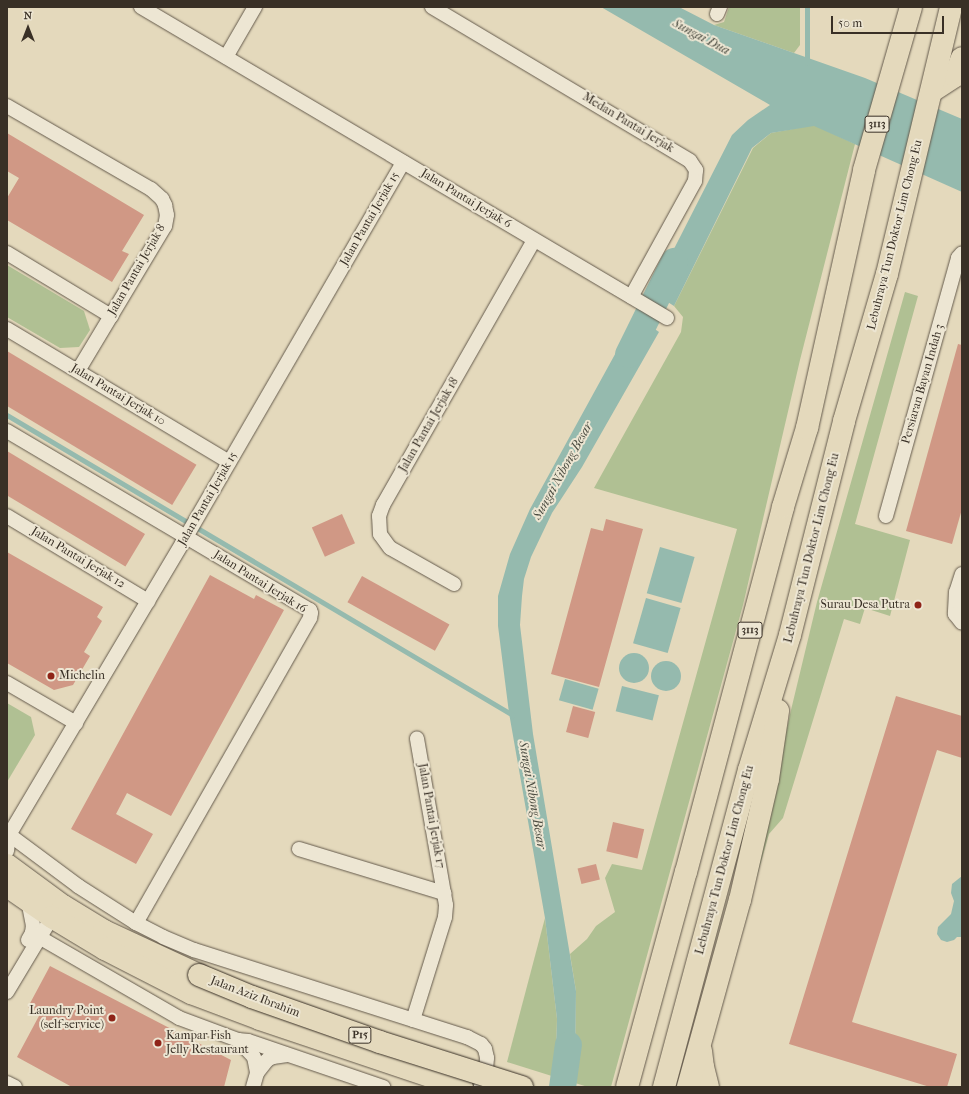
<!DOCTYPE html>
<html>
<head>
<meta charset="utf-8">
<style>
  body { margin:0 }
  #map { position:relative; width:969px; height:1094px; overflow:hidden; background:#e4d9bc; font-family:"IM FELL French Canon",serif }
  div>[style] { position:absolute }
  .green>* { inset:0; background:#b0c093 }
  .water>* { inset:0; background:#95baae; transform-origin:0 0 }
  .round { border-radius:50% }
  .stream>* { height:4.5px; margin:-2.25px; padding:0 2.25px; transform-origin:2.25px; border-radius:2.25px; background:#95baae }
  .river>* { height:27px; margin:-13.5px; padding:0 13.5px; transform-origin:13.5px; border-radius:13.5px; background:#95baae }
  .building>* { inset:0; background:#d09885; transform-origin:0 0 }
  .roads { filter:drop-shadow(0 0 1px #645a4c) drop-shadow(0 0 1px #645a4c) }
  .street>* { height:14px; margin:-7px; padding:0 7px; transform-origin:7px; border-radius:7px; background:#ede6d3 }
  .primary>* { height:22px; margin:-11px; padding:0 11px; transform-origin:11px; border-radius:11px; background:#e4d9bc }
  .highway>* { height:22px; margin:-11px; padding:0 11px; transform-origin:11px; border-radius:11px; background:#e4d9bc }
  .bridges { filter:drop-shadow(0 0 1px #393026) drop-shadow(0 0 1px #393026) }
  .primary-bridge>* { height:22px; margin:-11px; padding:0 11px; transform-origin:11px; border-radius:11px; background:#e4d9bc }
  .dots>* { width:11px; height:11px; translate:-50% -50%; box-sizing:border-box; border:2px solid #ede6d3; border-radius:50% }
  span { translate:-50% -50%; white-space:nowrap; text-align:center; line-height:1.15; -webkit-text-stroke:4px #ede6d3; paint-order:stroke }
  .shield-label span { padding:1px 3px; background:#ede6d3; border:1px solid; border-radius:3px; -webkit-text-stroke-width:0 }
  .shield-label { font-size:11px; color:#393026; font-weight:700 }
  .street-label { font-size:12px; color:#393026 }
  .poi-label { font-size:12px; color:#393026 }
  .right { translate:-100% -50%; text-align:right }
  .left { translate:0 -50%; text-align:left }
  .water-label { font-size:13px; color:#4b4c41; font-style:italic }
  .frame { position:absolute; inset:0; border:8px solid #393026; pointer-events:none }
  .north { position:absolute; left:8px; top:8px; width:40px; height:40px; -webkit-text-stroke:3px #ede6d3; paint-order:stroke; rotate:0deg; font-size:11px; font-weight:700; line-height:16px; text-align:center; color:#393026 }
  .north::after { content:''; display:block; margin:auto; width:14px; height:18px; background:#393026; clip-path:polygon(50% 0,100% 100%,50% 72%,0 100%) }
  .scale { position:absolute; left:831px; top:16px; width:113px; height:18px; box-sizing:border-box; border:2px solid #393026; border-top:0; padding-left:5px; font-size:12px; line-height:14px; white-space:nowrap; color:#393026; -webkit-text-stroke:3px #ede6d3; paint-order:stroke }
</style>
</head>
<body>
<div id="map">
  <div class="green">
    <i style="clip-path:polygon(729px 7px,800px 7px,800px 45px,794px 53px,714px 25px,724px 22px)"></i>
    <i style="clip-path:polygon(814px 125px,855px 144px,800px 360px,743px 605px,611px 1087px,588px 1087px,575px 1083px,576px 991px,570px 954px,587px 939px,596px 926px,615px 912px,605px 878px,612px 864px,642px 870px,737px 529px,594px 488px,681px 332px,683px 317px,674px 306px,753px 148px,771px 133px)"></i>
    <i style="clip-path:polygon(7px 265px,84px 311px,90px 330px,79px 347px,60px 348px,7px 317px)"></i>
    <i style="clip-path:polygon(905px 292px,918px 296px,855px 524px,910px 540px,890px 616px,865px 608px,860px 624px,844px 619px,783px 818px,769px 834px,746px 914px,791px 710px,817px 602px)"></i>
    <i style="clip-path:polygon(7px 703px,31px 717px,35px 735px,7px 782px)"></i>
    <i style="clip-path:polygon(545px 918px,557px 1019px,555px 1077px,507px 1062px)"></i>
  </div>
  <div class="water">
    <i style="clip-path:polygon(601px 7px,679px 7px,714px 25px,865px 78px,962px 119px,962px 192px,814px 126px,771px 133px,752px 148px,674px 306px,652px 292px,732px 135px,748px 120px,770px 105px)"></i>
    <i style="clip-path:polygon(636px 316px,659px 332px,582px 467px,552px 513px,531px 557px,524px 579px,522px 596px,520px 625px,533px 734px,576px 991px,575px 1083px,555px 1077px,557px 1019px,545px 918px,509px 713px,498px 626px,498px 596px,510px 554px,530px 509px)"></i>
    <i style="left:660px;top:547px;width:36px;height:48px;rotate:16deg"></i>
    <i style="left:646px;top:598px;width:36px;height:47px;rotate:16deg"></i>
    <i class="round" style="left:619px;top:653px;width:30px;height:30px"></i>
    <i class="round" style="left:651px;top:661px;width:30px;height:30px"></i>
    <i style="left:565px;top:679px;width:35px;height:22px;rotate:16deg"></i>
    <i style="left:622px;top:686px;width:38px;height:26px;rotate:14deg"></i>
    <i style="clip-path:polygon(962px 876px,962px 937px,957px 937px,954px 940px,947px 942px,941px 940px,937px 934px,938px 927px,951px 914px,954px 901px,951px 893px,952px 884px)"></i>
  </div>
  <div class="stream">
    <i style="left:807px;top:63px;width:56px;rotate:-90deg"></i>
    <i style="left:7px;top:415px;width:588px;rotate:30.66deg"></i>
  </div>
  <div class="river">
    <i style="left:628px;top:354px;width:104px;rotate:-63.7deg"></i>
    <i style="left:562px;top:1087px;width:43px;rotate:-82.1deg"></i>
  </div>
  <div class="building">
    <i style="clip-path:polygon(7px 133px,144px 215px,122px 251px,129px 254px,112px 282px,7px 220px,7px 198px,19px 178px,7px 171px)"></i>
    <i style="clip-path:polygon(958px 344px,962px 345px,962px 509px,952px 544px,906px 531px)"></i>
    <i style="left:7px;top:351px;width:221px;height:47px;rotate:31deg"></i>
    <i style="left:7px;top:451px;width:161px;height:38px;rotate:31deg"></i>
    <i style="left:342px;top:514px;width:32px;height:33px;rotate:66deg"></i>
    <i style="clip-path:polygon(606px 519px,643px 529px,599px 687px,551px 674px,591px 528px,603px 531px)"></i>
    <i style="clip-path:polygon(7px 552px,103px 607px,97px 617px,102px 621px,84px 652px,90px 656px,73px 685px,54px 690px,7px 663px)"></i>
    <i style="clip-path:polygon(210px 575px,254px 599px,256px 595px,284px 610px,171px 816px,127px 793px,116px 814px,153px 834px,136px 864px,71px 829px)"></i>
    <i style="left:362px;top:576px;width:100px;height:30px;rotate:29deg"></i>
    <i style="clip-path:polygon(896px 696px,962px 716px,962px 758px,937px 750px,852px 1022px,957px 1054px,947px 1087px,930px 1087px,789px 1044px)"></i>
    <i style="left:573px;top:706px;width:23px;height:27px;rotate:15deg"></i>
    <i style="left:613px;top:822px;width:32px;height:30px;rotate:13deg"></i>
    <i style="left:596px;top:864px;width:16px;height:19px;rotate:76deg"></i>
    <i style="clip-path:polygon(50px 966px,231px 1060px,224px 1087px,72px 1087px,17px 1057px,40px 1014px,28px 1007px)"></i>
  </div>
  <div class="roads">
    <div class="street">
      <i style="left:141px;top:7px;width:611px;rotate:30.59deg"></i>
      <i style="left:432px;top:7px;width:300px;rotate:30.8deg"></i>
      <i style="left:690px;top:161px;width:11px;rotate:56deg"></i>
      <i style="left:696px;top:170px;width:11px;rotate:95deg"></i>
      <i style="left:695px;top:181px;width:132px;rotate:118.9deg"></i>
      <i style="left:717px;top:14px;width:8px;rotate:-67deg"></i>
      <i style="left:226px;top:57px;width:58px;rotate:-59.9deg"></i>
      <i style="left:7px;top:106px;width:166px;rotate:30deg"></i>
      <i style="left:151px;top:189px;width:15px;rotate:42deg"></i>
      <i style="left:162px;top:199px;width:7px;rotate:63deg"></i>
      <i style="left:165px;top:205px;width:10px;rotate:79deg"></i>
      <i style="left:167px;top:215px;width:11px;rotate:100deg"></i>
      <i style="left:165px;top:226px;width:169px;rotate:121deg"></i>
      <i style="left:7px;top:253px;width:122px;rotate:31.2deg"></i>
      <i style="left:7px;top:329px;width:259px;rotate:30.9deg"></i>
      <i style="left:7px;top:431px;width:352px;rotate:30.6deg"></i>
      <i style="left:310px;top:610px;width:3px;rotate:72deg"></i>
      <i style="left:311px;top:613px;width:5px;rotate:101deg"></i>
      <i style="left:310px;top:618px;width:351px;rotate:119.7deg"></i>
      <i style="left:7px;top:516px;width:165px;rotate:31.1deg"></i>
      <i style="left:886px;top:516px;width:268px;rotate:-74.4deg"></i>
      <i style="left:958px;top:258px;width:6px;rotate:-51deg"></i>
      <i style="left:962px;top:574px;width:19px;rotate:108deg"></i>
      <i style="left:956px;top:592px;width:22px;rotate:93deg"></i>
      <i style="left:955px;top:614px;width:11px;rotate:52deg"></i>
      <i style="left:454px;top:584px;width:73px;rotate:-150.6deg"></i>
      <i style="left:390px;top:548px;width:17px;rotate:-126deg"></i>
      <i style="left:380px;top:534px;width:18px;rotate:-93deg"></i>
      <i style="left:379px;top:516px;width:12px;rotate:-70deg"></i>
      <i style="left:383px;top:505px;width:305px;rotate:-60.3deg"></i>
      <i style="left:7px;top:683px;width:80px;rotate:30.1deg"></i>
      <i style="left:7px;top:833px;width:89px;rotate:36.7deg"></i>
      <i style="left:78px;top:886px;width:69px;rotate:32.5deg"></i>
      <i style="left:136px;top:923px;width:30px;rotate:27deg"></i>
      <i style="left:163px;top:937px;width:34px;rotate:23deg"></i>
      <i style="left:194px;top:950px;width:287px;rotate:17.7deg"></i>
      <i style="left:467px;top:1037px;width:16px;rotate:27deg"></i>
      <i style="left:481px;top:1044px;width:6px;rotate:51deg"></i>
      <i style="left:485px;top:1049px;width:9px;rotate:77deg"></i>
      <i style="left:487px;top:1058px;width:11px;rotate:95deg"></i>
      <i style="left:486px;top:1069px;width:19px;rotate:106deg"></i>
      <i style="left:299px;top:849px;width:152px;rotate:16.9deg"></i>
      <i style="left:7px;top:851px;width:16px;rotate:-83deg"></i>
      <i style="left:9px;top:835px;width:347px;rotate:-59.3deg"></i>
      <i style="left:186px;top:537px;width:433px;rotate:-59.9deg"></i>
      <i style="left:28px;top:900px;width:25px;rotate:79deg"></i>
      <i style="left:33px;top:925px;width:8px;rotate:97deg"></i>
      <i style="left:32px;top:933px;width:8px;rotate:120deg"></i>
      <i style="left:32px;top:933px;width:170px;rotate:30deg"></i>
      <i style="left:179px;top:1018px;width:63px;rotate:20.4deg"></i>
      <i style="left:238px;top:1040px;width:10px;rotate:6deg"></i>
      <i style="left:248px;top:1041px;width:143px;rotate:18.8deg"></i>
      <i style="left:7px;top:992px;width:87px;rotate:-59deg"></i>
      <i style="left:413px;top:1020px;width:108px;rotate:-72.7deg"></i>
      <i style="left:445px;top:917px;width:12px;rotate:-85deg"></i>
      <i style="left:446px;top:905px;width:169px;rotate:-99.9deg"></i>
      <i style="left:238px;top:1040px;width:23px;rotate:47deg"></i>
      <i style="left:254px;top:1057px;width:16px;rotate:79deg"></i>
      <i style="left:7px;top:1083px;width:9px;rotate:27deg"></i>
      <i style="left:253px;top:1087px;width:15px;rotate:-74deg"></i>
      <i style="left:257px;top:1073px;width:16px;rotate:-52deg"></i>
      <i style="left:267px;top:1060px;width:7px;rotate:-27deg"></i>
      <i style="left:273px;top:1057px;width:14px;rotate:-8deg"></i>
    </div>
    <div class="primary">
      <i style="left:7px;top:865px;width:69px;rotate:36.2deg"></i>
      <i style="left:63px;top:906px;width:48px;rotate:31.4deg"></i>
      <i style="left:104px;top:931px;width:105px;rotate:24.9deg"></i>
      <i style="left:7px;top:886px;width:55px;rotate:34.6deg"></i>
      <i style="left:52px;top:917px;width:62px;rotate:31.1deg"></i>
      <i style="left:105px;top:949px;width:97px;rotate:27.1deg"></i>
      <i style="left:191px;top:993px;width:74px;rotate:20.6deg"></i>
      <i style="left:260px;top:1019px;width:213px;rotate:18.6deg"></i>
    </div>
    <div class="highway">
      <i style="left:932px;top:91px;width:27px;rotate:-33deg"></i>
      <i style="left:955px;top:76px;width:19px;rotate:-69deg"></i>
      <i style="left:701px;top:1051px;width:16px;rotate:83deg"></i>
      <i style="left:703px;top:1067px;width:21px;rotate:76deg"></i>
      <i style="left:627px;top:1087px;width:223px;rotate:-74.7deg"></i>
      <i style="left:686px;top:872px;width:378px;rotate:-75.1deg"></i>
      <i style="left:783px;top:507px;width:83px;rotate:-73.1deg"></i>
      <i style="left:807px;top:428px;width:264px;rotate:-77.5deg"></i>
      <i style="left:864px;top:170px;width:170px;rotate:-73.9deg"></i>
      <i style="left:664px;top:1087px;width:328px;rotate:-75deg"></i>
      <i style="left:749px;top:770px;width:141px;rotate:-73.1deg"></i>
      <i style="left:790px;top:635px;width:221px;rotate:-75.8deg"></i>
      <i style="left:844px;top:421px;width:153px;rotate:-73.7deg"></i>
      <i style="left:887px;top:274px;width:275px;rotate:-76.5deg"></i>
      <i style="left:688px;top:1087px;width:194px;rotate:-74.5deg"></i>
      <i style="left:740px;top:900px;width:124px;rotate:-77deg"></i>
      <i style="left:768px;top:779px;width:69px;rotate:-81.6deg"></i>
    </div>
  </div>
  <div class="bridges">
    <div class="primary-bridge">
      <i style="left:199px;top:975px;width:57px;rotate:22.5deg"></i>
      <i style="left:252px;top:997px;width:136px;rotate:19.4deg"></i>
      <i style="left:380px;top:1042px;width:149px;rotate:17.6deg"></i>
    </div>
  </div>
  <div class="dots">
    <i style="left:918px;top:605px;background:#8f2418"></i>
    <i style="left:51px;top:676px;background:#8f2418"></i>
    <i style="left:112px;top:1018px;background:#8f2418"></i>
    <i style="left:158px;top:1043px;background:#8f2418"></i>
  </div>
  <div class="shield-label">
    <span style="left:877px;top:124px">3113</span>
    <span style="left:750px;top:630px">3113</span>
    <span style="left:360px;top:1035px">P15</span>
  </div>
  <div class="street-label">
    <span style="left:628px;top:123px;rotate:31deg">Medan Pantai Jerjak</span>
    <span style="left:466px;top:199px;rotate:31deg">Jalan Pantai Jerjak 6</span>
    <span style="left:370px;top:219px;rotate:-60deg">Jalan Pantai Jerjak 15</span>
    <span style="left:895px;top:235px;rotate:-76deg">Lebuhraya Tun Doktor Lim Chong Eu</span>
    <span style="left:137px;top:270px;rotate:-60deg">Jalan Pantai Jerjak 8</span>
    <span style="left:923px;top:384px;rotate:-74deg">Persiaran Bayan Indah 3</span>
    <span style="left:118px;top:395px;rotate:31deg">Jalan Pantai Jerjak 10</span>
    <span style="left:429px;top:425px;rotate:-60deg">Jalan Pantai Jerjak 18</span>
    <span style="left:208px;top:499px;rotate:-60deg">Jalan Pantai Jerjak 15</span>
    <span style="left:812px;top:548px;rotate:-76deg">Lebuhraya Tun Doktor Lim Chong Eu</span>
    <span style="left:78px;top:558px;rotate:31deg">Jalan Pantai Jerjak 12</span>
    <span style="left:260px;top:582px;rotate:32deg">Jalan Pantai Jerjak 16</span>
    <span style="left:431px;top:816px;rotate:80deg">Jalan Pantai Jerjak 17</span>
    <span style="left:725px;top:860px;rotate:-75deg">Lebuhraya Tun Doktor Lim Chong Eu</span>
    <span style="left:255px;top:997px;rotate:21deg">Jalan Aziz Ibrahim</span>
  </div>
  <div class="poi-label">
    <span class="right" style="left:910px;top:605px">Surau Desa Putra</span>
    <span class="left" style="left:59px;top:676px">Michelin</span>
    <span class="right" style="left:104px;top:1018px">Laundry Point<br>(self-service)</span>
    <span class="left" style="left:166px;top:1043px">Kampar Fish<br>Jelly Restaurant</span>
  </div>
  <div class="water-label">
    <span style="left:701px;top:37px;rotate:28deg">Sungai Dua</span>
    <span style="left:563px;top:471px;rotate:-61deg">Sungai Nibong Besar</span>
    <span style="left:532px;top:795px;rotate:80deg">Sungai Nibong Besar</span>
  </div>
  <div class="frame"></div>
  <div class="north">N</div>
  <div class="scale">50 m</div>
</div>
</body>
</html>
